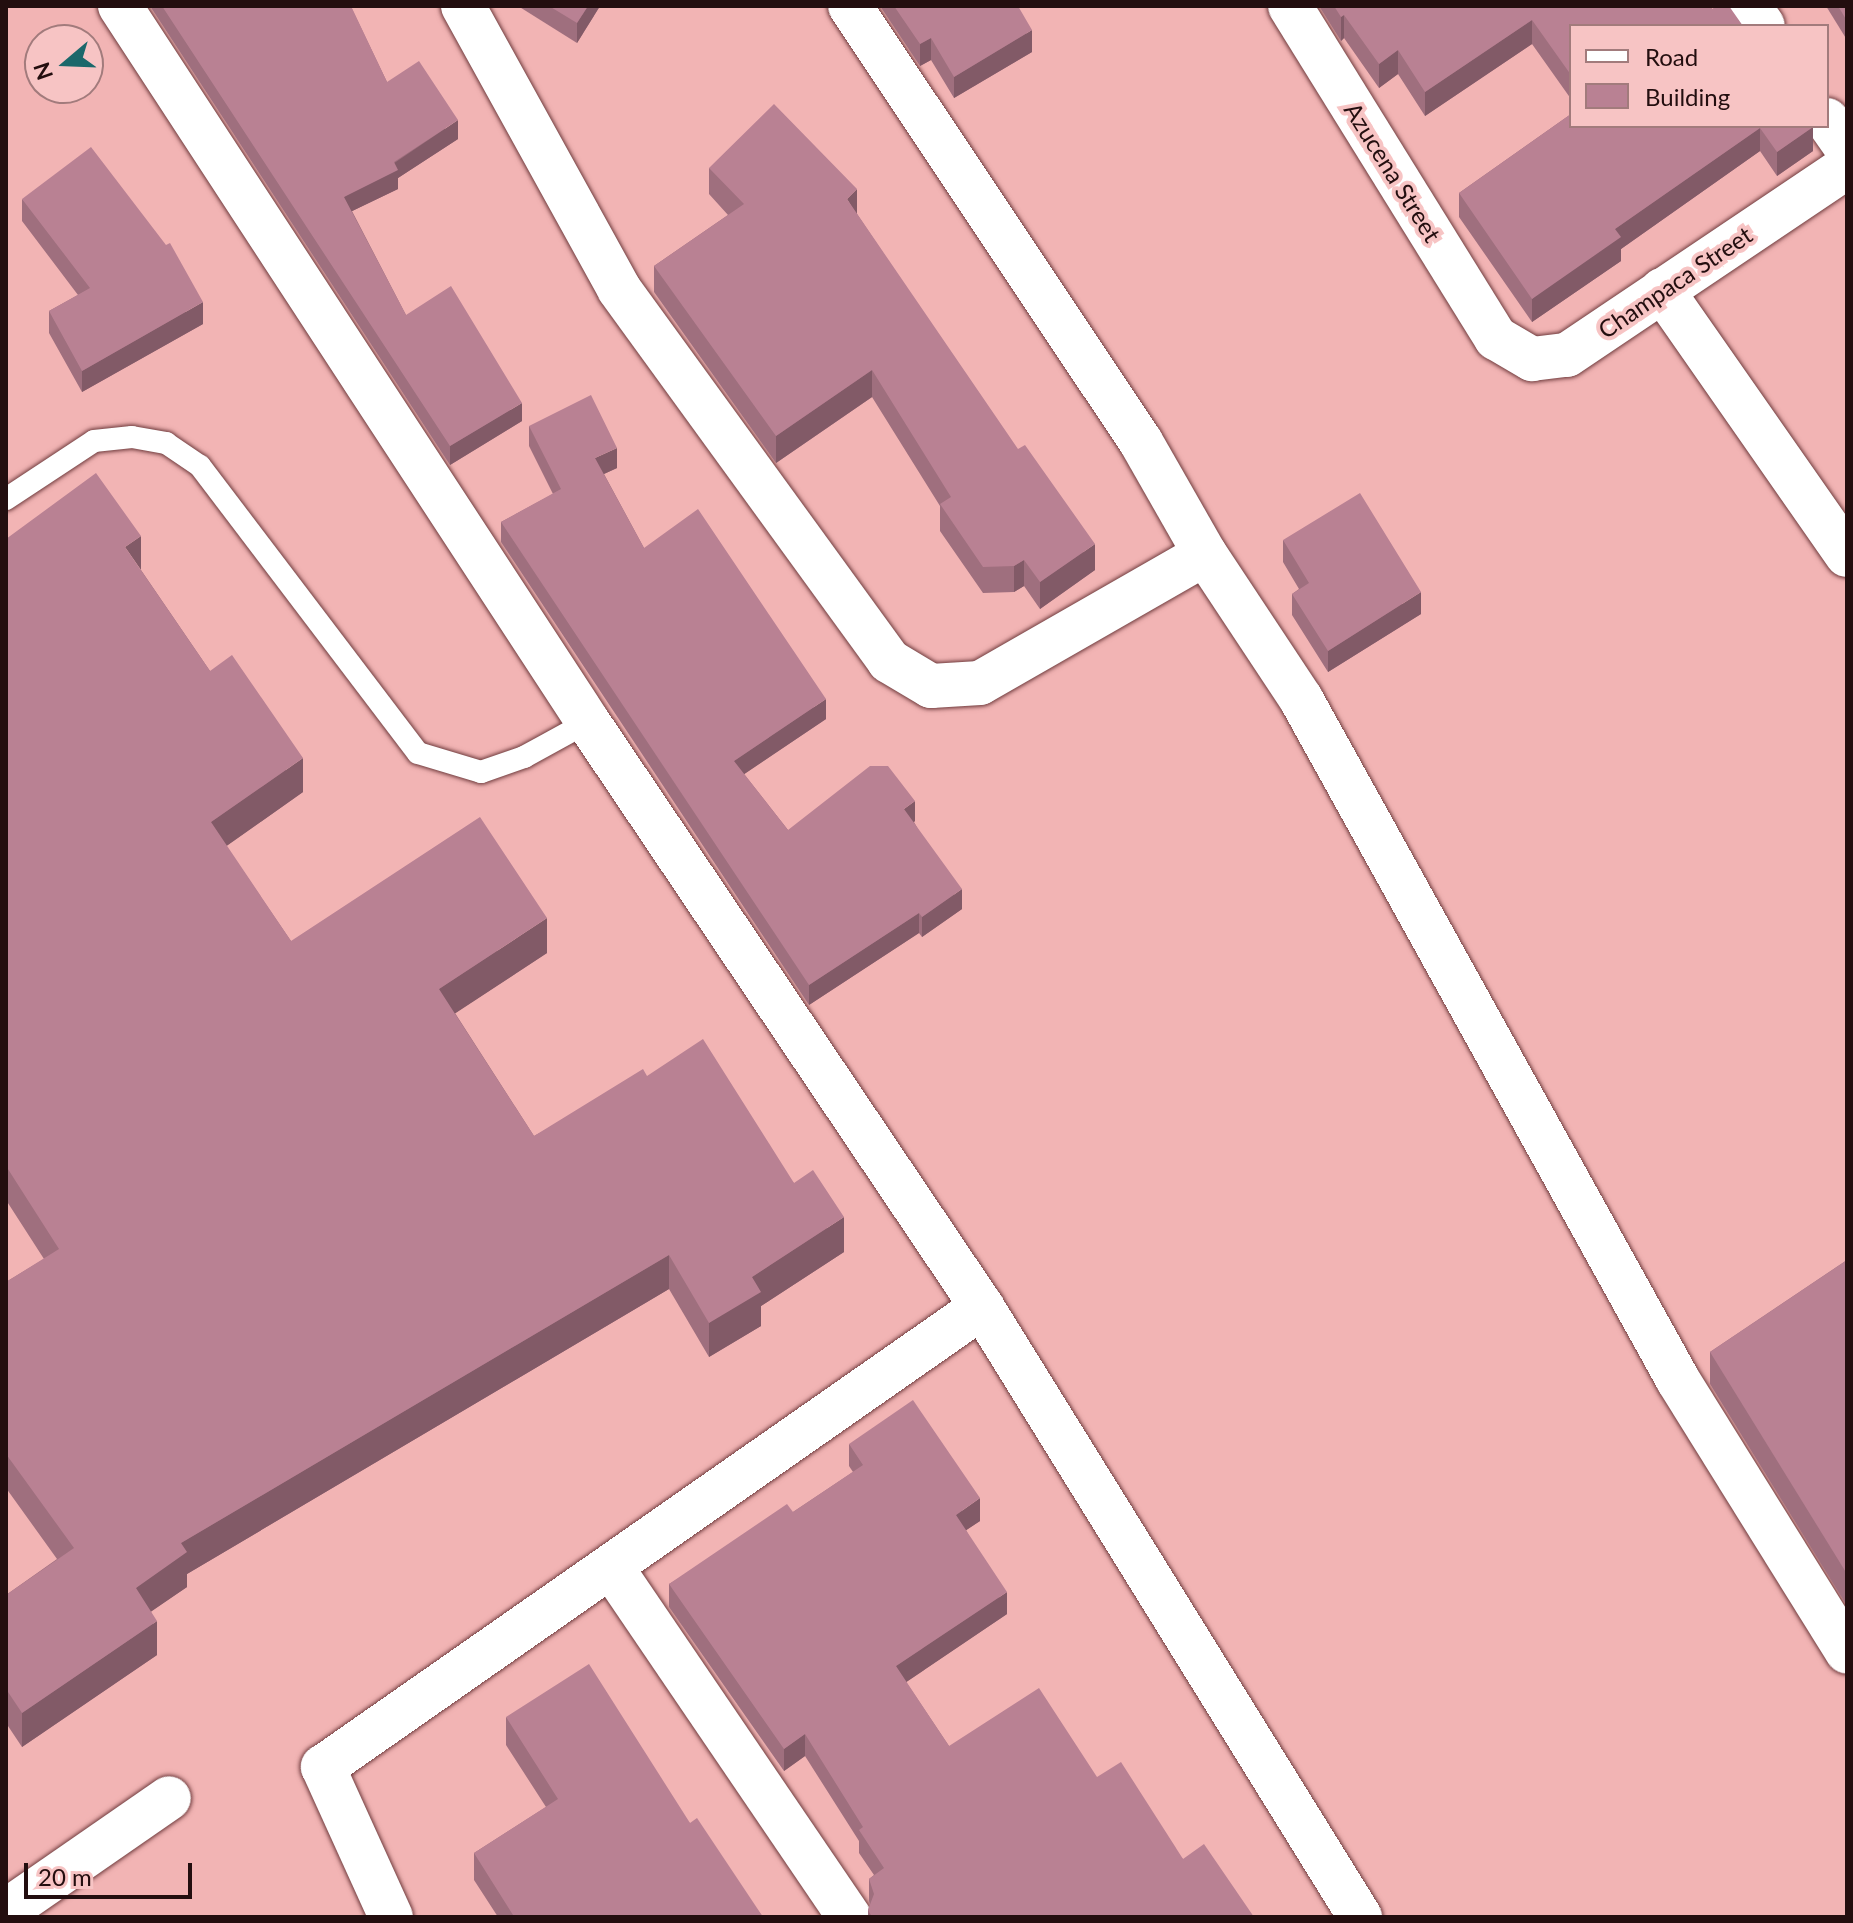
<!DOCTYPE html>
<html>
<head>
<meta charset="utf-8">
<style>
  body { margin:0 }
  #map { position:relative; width:1853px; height:1923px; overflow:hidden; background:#f2b4b4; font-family:Lato,sans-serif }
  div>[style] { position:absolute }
  .roads { filter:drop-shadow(0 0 2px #703c3e) drop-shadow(0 0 2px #703c3e) }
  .service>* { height:22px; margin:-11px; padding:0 11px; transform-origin:11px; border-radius:11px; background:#fff }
  .minor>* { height:44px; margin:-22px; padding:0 22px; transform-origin:22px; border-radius:22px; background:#fff }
  .wall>* { inset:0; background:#9f6f7e }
  .shaded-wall>* { inset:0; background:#825a67 }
  .building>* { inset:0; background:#b98193 }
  span { translate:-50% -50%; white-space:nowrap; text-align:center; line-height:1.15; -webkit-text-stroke:8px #f7c4c4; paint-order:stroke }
  .street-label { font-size:24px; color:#230e0f }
  .frame { position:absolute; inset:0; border:8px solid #230e0f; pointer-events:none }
  .legend { position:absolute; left:1569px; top:24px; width:260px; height:104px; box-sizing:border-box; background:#f7c4c4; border:2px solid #a27b7c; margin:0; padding:10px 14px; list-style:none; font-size:24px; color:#230e0f }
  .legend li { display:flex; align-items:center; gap:16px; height:40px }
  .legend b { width:40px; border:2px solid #a27b7c }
  .north { position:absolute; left:24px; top:24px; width:80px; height:80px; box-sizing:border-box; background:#f7c4c4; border:2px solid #a27b7c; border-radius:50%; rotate:251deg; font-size:22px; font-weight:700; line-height:32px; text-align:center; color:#230e0f }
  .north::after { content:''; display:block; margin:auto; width:28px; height:36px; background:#1b686b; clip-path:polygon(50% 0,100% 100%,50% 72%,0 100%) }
  .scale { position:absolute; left:24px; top:1863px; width:168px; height:36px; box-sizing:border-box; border:4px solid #230e0f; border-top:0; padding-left:10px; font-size:24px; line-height:28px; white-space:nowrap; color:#230e0f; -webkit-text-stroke:6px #f7c4c4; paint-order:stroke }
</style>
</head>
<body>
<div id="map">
  <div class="roads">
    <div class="service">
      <i style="left:6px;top:499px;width:105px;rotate:-33.4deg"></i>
      <i style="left:94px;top:441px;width:38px;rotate:-6deg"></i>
      <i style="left:132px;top:437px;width:35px;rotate:10deg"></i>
      <i style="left:166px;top:443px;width:41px;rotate:34.1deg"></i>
      <i style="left:200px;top:466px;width:360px;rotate:52.8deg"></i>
      <i style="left:418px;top:753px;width:66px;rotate:16.8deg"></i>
      <i style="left:481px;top:772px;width:46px;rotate:-19.2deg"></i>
      <i style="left:524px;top:757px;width:73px;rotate:-28.7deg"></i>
    </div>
    <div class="minor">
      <i style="left:120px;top:6px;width:855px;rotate:56.83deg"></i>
      <i style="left:588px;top:722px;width:705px;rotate:56.04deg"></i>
      <i style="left:982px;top:1307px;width:718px;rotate:58.21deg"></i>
      <i style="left:463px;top:6px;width:323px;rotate:61.1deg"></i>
      <i style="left:619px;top:289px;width:460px;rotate:54deg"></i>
      <i style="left:889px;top:661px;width:49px;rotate:30.8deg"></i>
      <i style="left:931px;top:686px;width:49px;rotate:-3.5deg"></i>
      <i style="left:980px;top:683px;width:259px;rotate:-29.8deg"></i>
      <i style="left:850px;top:6px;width:524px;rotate:56.28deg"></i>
      <i style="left:1141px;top:442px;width:129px;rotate:60.3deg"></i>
      <i style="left:1205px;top:554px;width:174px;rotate:56.5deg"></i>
      <i style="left:1301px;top:699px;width:778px;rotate:61.03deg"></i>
      <i style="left:1678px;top:1380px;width:320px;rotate:58.1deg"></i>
      <i style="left:1290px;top:6px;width:391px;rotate:58.2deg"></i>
      <i style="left:1496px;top:338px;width:42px;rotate:30.3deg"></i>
      <i style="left:1532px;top:359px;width:35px;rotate:-7deg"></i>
      <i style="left:1567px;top:355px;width:337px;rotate:-33.9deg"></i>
      <i style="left:1749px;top:6px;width:24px;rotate:55deg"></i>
      <i style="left:1827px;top:120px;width:35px;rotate:55deg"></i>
      <i style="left:1662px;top:290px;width:323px;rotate:55.1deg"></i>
      <i style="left:612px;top:1568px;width:422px;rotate:55.8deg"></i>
      <i style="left:6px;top:1911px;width:198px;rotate:-34.7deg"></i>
      <i style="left:391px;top:1917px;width:165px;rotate:-114.4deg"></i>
      <i style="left:323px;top:1767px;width:804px;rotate:-34.92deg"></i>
    </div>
  </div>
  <div class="wall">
    <i style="clip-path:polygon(150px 6px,352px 6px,351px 7px,387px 82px,458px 139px,398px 178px,398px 189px,352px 211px,406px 315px,522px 421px,450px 465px)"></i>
    <i style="clip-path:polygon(518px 6px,600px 6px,577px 43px)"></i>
    <i style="clip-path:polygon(880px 6px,1018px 6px,1032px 52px,954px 98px,931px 60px,920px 66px)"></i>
    <i style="clip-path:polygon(1319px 6px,1710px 6px,1712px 9px,1743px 26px,1571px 26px,1571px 99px,1532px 44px,1425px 116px,1398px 74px,1379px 88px,1344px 38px,1341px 41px)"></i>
    <i style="clip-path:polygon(1826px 6px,1847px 6px,1847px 40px)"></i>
    <i style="clip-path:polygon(1571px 114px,1813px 126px,1813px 151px,1777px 176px,1760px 151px,1621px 249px,1621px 261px,1532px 322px,1459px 217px,1459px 193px)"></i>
    <i style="clip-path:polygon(709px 168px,857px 214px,1095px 570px,1040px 609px,1024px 586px,1014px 592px,983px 593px,940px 531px,940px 506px,872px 397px,776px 463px,654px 292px,654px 266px,728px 215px,709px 194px)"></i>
    <i style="clip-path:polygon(22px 199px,203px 324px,82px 392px,49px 333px,49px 311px,78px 295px,22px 221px)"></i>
    <i style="clip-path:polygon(529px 426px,617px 468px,604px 474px,644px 548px,826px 719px,744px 774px,788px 830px,915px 821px,914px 822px,962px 909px,922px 937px,919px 933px,809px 1005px,501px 542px,501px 522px,553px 494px,529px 446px)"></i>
    <i style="clip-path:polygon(6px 539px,141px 570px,210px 671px,303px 792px,226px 846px,291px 941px,547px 953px,455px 1013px,534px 1136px,647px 1076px,794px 1183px,844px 1252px,761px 1306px,761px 1326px,709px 1357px,669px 1289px,187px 1574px,187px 1587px,151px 1611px,157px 1655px,22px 1747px,6px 1723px,6px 1595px,57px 1559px,6px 1488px,6px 1282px,44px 1259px,6px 1200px)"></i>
    <i style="clip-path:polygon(1283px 540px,1421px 614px,1328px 672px,1292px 615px,1292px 594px,1299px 589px,1283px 562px)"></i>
    <i style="clip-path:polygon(1847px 1260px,1847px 1606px,1710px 1384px,1710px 1352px)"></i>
    <i style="clip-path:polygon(849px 1444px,980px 1521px,966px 1530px,1007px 1614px,906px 1682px,949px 1746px,1097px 1777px,1183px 1859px,1254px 1917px,868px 1917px,868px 1910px,870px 1905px,869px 1901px,869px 1879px,874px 1875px,859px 1853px,859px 1841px,805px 1756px,784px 1771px,669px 1607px,669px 1584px,793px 1512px,853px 1472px,849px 1466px)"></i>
    <i style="clip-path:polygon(506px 1717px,690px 1823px,763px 1917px,498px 1917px,474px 1880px,474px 1853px,546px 1807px,506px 1745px)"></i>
  </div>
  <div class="shaded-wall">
    <i style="clip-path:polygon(588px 6px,600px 6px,577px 43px,577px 23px)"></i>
    <i style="clip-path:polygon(1344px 15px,1344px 38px,1341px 41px,1341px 17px)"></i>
    <i style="clip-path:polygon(1532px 20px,1532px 44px,1425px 116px,1425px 92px)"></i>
    <i style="clip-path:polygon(1032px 30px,1032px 52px,954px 98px,954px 77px)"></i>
    <i style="clip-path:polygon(931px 38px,931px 60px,920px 66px,920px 44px)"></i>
    <i style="clip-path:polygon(1398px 50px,1398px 74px,1379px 88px,1379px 64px)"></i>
    <i style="clip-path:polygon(458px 120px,458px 139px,398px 178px,398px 189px,344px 215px,344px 197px)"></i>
    <i style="clip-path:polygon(1813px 127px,1813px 151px,1777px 176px,1777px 152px)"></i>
    <i style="clip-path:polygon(1760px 128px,1760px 151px,1621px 249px,1621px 261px,1532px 322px,1532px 299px,1615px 229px)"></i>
    <i style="clip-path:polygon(857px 189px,857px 216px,847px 199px)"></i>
    <i style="clip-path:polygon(203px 302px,203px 324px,82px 392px,82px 371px)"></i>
    <i style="clip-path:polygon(872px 370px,872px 397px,776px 463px,776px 436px)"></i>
    <i style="clip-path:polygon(522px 403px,522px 421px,450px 465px,450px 446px)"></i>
    <i style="clip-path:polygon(617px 448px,617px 468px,595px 478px,595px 458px)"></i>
    <i style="clip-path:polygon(141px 536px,141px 570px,125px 547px)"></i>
    <i style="clip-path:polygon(1095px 544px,1095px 570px,1040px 609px,1040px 582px)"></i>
    <i style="clip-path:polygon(1024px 560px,1024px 586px,1014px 592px,1014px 566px)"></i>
    <i style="clip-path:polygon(1421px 592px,1421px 614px,1328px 672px,1328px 651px)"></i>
    <i style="clip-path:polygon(826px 699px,826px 719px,734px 781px,734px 761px)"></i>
    <i style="clip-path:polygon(303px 758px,303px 792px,211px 857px,211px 822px)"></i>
    <i style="clip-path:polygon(915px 801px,915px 821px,904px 829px,904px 809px)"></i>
    <i style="clip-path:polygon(962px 889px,962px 909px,922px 937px,922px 917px)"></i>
    <i style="clip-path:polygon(919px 913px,919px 933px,809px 1005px,809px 985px)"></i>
    <i style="clip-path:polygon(547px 918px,547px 953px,439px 1024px,439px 989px)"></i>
    <i style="clip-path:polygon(844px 1217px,844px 1252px,761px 1306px,761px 1326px,709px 1357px,709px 1323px,752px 1277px)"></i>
    <i style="clip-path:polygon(669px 1255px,669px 1289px,187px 1574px,187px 1587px,136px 1622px,136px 1588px,181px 1543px)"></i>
    <i style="clip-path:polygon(980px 1498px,980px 1521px,956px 1537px,956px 1515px)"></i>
    <i style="clip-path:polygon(1007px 1592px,1007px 1614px,896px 1689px,896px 1666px)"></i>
    <i style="clip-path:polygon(157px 1621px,157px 1655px,22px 1747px,22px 1713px)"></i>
    <i style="clip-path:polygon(805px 1734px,805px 1756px,784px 1771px,784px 1749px)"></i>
  </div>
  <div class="building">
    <i style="clip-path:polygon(162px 6px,351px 6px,387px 82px,419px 61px,458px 120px,394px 162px,398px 170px,344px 197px,406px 315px,451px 286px,522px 403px,450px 446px)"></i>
    <i style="clip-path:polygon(549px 6px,588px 6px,577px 23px)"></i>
    <i style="clip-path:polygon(894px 6px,1018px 6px,1032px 30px,954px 77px,931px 38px,920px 44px)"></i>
    <i style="clip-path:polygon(1334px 6px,1710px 6px,1712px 9px,1717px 6px,1729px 6px,1743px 26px,1571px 26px,1571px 75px,1532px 20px,1425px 92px,1398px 50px,1379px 64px,1344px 15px,1341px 17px)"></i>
    <i style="clip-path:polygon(1838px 6px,1847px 6px,1847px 21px)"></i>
    <i style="clip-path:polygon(774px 104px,857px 189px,847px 199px,1018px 449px,1025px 445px,1095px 544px,1040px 582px,1024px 560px,1014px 566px,983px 567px,940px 504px,951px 497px,872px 370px,776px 436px,654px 266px,744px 204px,709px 168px)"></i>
    <i style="clip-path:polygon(1571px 114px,1571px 126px,1813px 126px,1813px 127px,1777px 152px,1760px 128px,1615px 229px,1621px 237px,1532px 299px,1459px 193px)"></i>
    <i style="clip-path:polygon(91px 147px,166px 245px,170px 243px,203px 302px,82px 371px,49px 311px,90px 288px,22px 199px)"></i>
    <i style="clip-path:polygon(591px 395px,617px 448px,595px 458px,644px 548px,698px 509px,826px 699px,734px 761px,788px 830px,870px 766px,888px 766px,915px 801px,904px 809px,962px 889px,922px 917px,919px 913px,809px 985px,501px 522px,561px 489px,529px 426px)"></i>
    <i style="clip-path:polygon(96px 473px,141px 536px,125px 547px,210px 671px,232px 655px,303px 758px,211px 822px,291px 941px,480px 817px,547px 918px,439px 989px,534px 1136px,643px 1069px,647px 1076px,703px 1039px,794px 1183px,813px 1170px,844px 1217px,752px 1277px,761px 1292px,709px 1323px,669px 1255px,181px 1543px,187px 1552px,136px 1588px,157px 1621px,22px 1713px,6px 1689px,6px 1595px,74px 1548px,6px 1454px,6px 1282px,59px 1249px,6px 1166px,6px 539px)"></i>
    <i style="clip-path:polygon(1360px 493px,1421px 592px,1328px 651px,1292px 594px,1309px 583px,1283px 540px)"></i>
    <i style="clip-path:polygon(1847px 1260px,1847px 1574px,1710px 1352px)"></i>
    <i style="clip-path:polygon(913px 1400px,980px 1498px,956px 1515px,1007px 1592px,896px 1666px,949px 1746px,1039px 1688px,1097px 1777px,1121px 1762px,1183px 1859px,1204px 1844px,1254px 1917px,872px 1917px,868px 1910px,874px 1894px,869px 1879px,884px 1868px,859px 1830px,863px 1827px,805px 1734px,784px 1749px,669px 1584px,787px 1504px,793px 1512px,863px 1465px,849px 1444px)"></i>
    <i style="clip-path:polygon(589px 1664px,690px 1823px,697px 1818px,763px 1917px,510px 1917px,513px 1915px,474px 1853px,558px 1799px,506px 1717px)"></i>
  </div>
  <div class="street-label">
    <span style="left:1393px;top:172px;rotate:58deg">Azucena Street</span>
    <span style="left:1675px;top:282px;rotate:-34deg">Champaca Street</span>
  </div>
  <div class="frame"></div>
  <ul class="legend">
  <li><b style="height:10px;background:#fff"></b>Road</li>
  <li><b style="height:22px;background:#b98193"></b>Building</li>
  </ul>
  <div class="north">N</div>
  <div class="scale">20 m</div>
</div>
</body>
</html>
